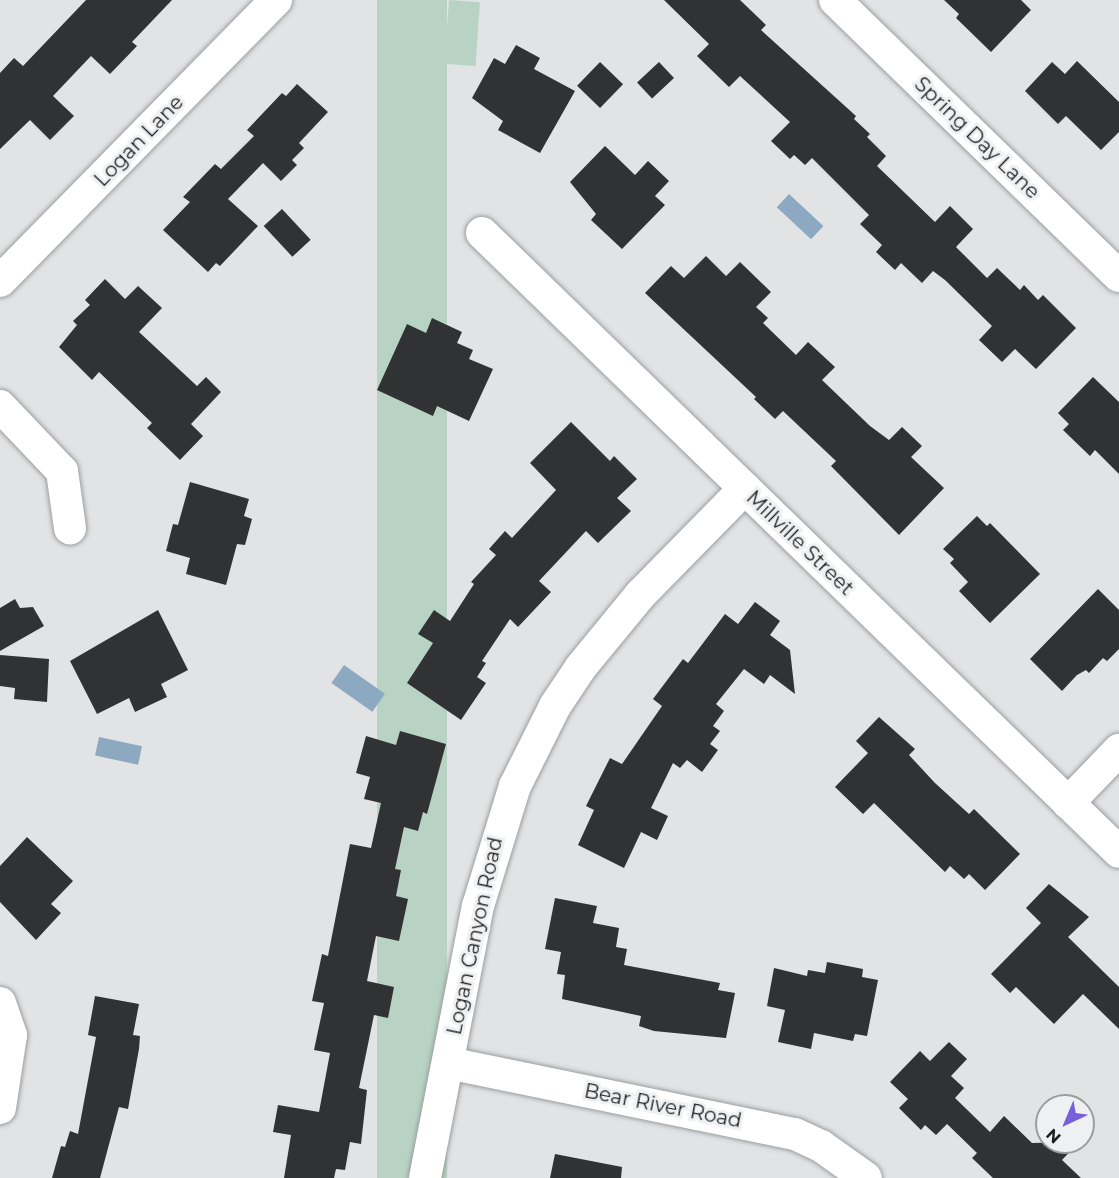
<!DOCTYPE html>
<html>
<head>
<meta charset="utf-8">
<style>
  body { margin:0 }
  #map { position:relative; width:1119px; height:1178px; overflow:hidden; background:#e1e3e5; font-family:Montserrat,sans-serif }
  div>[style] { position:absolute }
  .green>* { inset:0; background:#b8d3c3; transform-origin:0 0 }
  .water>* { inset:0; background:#8da9c2; transform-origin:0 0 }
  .building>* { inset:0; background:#313234; transform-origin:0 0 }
  .roads { filter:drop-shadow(0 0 2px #9c9ea0) drop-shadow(0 0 2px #9c9ea0) }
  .street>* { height:32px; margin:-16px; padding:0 16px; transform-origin:16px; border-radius:16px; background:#fff }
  span { translate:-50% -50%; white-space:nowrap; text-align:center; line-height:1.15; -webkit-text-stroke:6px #eef0f2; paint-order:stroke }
  .street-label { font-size:20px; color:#1e1f20 }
  .north { position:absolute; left:1035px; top:1094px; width:60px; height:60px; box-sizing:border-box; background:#eef0f2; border:2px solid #9b9c9e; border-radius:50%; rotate:224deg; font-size:16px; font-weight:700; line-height:24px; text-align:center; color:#1e1f20 }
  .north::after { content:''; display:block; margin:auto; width:21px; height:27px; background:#7760da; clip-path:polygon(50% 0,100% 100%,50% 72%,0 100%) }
</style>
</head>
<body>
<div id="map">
  <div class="green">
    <i style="left:377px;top:0;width:70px;height:1200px"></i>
    <i style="left:449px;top:0;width:31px;height:64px;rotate:4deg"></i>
  </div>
  <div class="water">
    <i style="left:789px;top:194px;width:47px;height:18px;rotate:43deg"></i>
    <i style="left:344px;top:665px;width:50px;height:22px;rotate:35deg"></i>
    <i style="left:99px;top:737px;width:44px;height:19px;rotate:12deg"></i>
  </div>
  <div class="building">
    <i style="clip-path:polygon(86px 0,172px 0,132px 42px,137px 46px,110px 74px,91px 56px,53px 96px,74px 116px,50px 140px,30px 120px,0 149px,0 73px,14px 58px,23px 66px)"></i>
    <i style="clip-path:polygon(664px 0,740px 0,766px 25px,761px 30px,856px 116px,854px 119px,870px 134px,867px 137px,886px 156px,877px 166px,935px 222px,950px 206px,973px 229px,956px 247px,987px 278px,997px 268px,1020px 290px,1024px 285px,1038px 300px,1043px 295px,1076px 328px,1036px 369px,1015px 349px,1002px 362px,979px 340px,992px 326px,945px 280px,933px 271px,922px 283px,901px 263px,895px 270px,876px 252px,882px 245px,860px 224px,869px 215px,812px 158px,805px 165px,794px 155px,790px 159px,771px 141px,790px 122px,740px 76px,729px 87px,697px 56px,709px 44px)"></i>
    <i style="clip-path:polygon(944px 0,1021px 0,1031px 10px,991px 52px,956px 18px,959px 14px)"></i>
    <i style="clip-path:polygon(516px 45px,540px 58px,534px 69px,575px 91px,540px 153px,498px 130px,503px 121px,472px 98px,494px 58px,505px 64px)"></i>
    <i style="clip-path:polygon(1077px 61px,1119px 102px,1119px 132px,1101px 150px,1066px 116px,1058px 124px,1025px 91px,1052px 62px,1065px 74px)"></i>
    <i style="left:600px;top:62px;width:32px;height:33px;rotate:44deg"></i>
    <i style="left:659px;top:62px;width:22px;height:30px;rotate:47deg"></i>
    <i style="clip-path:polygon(297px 84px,328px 112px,299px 143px,304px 148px,292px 160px,297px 165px,281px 181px,263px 163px,228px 199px,258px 226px,220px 266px,216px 263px,208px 272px,163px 230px,190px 202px,183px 197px,215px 164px,221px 169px,254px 136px,247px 130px,282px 93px,286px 96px)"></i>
    <i style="clip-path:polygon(605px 146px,635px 175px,648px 161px,669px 181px,655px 196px,665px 205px,622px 249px,591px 220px,596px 214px,570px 182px)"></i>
    <i style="left:282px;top:209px;width:42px;height:25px;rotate:47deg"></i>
    <i style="clip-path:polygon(706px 256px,726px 276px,740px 262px,771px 292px,756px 307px,768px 318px,763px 323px,796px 355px,808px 342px,835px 367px,822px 380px,870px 426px,889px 440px,902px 427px,922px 446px,911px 457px,944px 488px,899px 535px,831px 466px,836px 461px,783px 411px,775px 419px,754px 399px,756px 397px,645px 293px,671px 266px,684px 278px)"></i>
    <i style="clip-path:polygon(105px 279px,125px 299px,138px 286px,162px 308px,139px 332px,197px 386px,206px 377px,221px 392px,191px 424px,203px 436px,180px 460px,147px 428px,152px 423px,99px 372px,92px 380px,59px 347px,77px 325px,73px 321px,90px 305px,85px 300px)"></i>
    <i style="clip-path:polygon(432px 318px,462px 332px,457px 343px,473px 350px,469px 359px,493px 369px,469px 421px,437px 406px,433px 416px,377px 390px,407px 324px,426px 333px)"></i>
    <i style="clip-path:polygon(1093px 377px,1119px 402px,1119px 474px,1095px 450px,1090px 456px,1063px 430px,1069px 424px,1058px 413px)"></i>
    <i style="clip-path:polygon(571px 422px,610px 461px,614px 456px,637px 479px,617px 498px,631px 511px,598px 543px,586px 531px,539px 581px,551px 592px,518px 627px,510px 619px,482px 661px,486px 663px,477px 677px,486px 683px,461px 720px,407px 683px,433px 643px,418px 634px,434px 610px,450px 621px,474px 584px,471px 582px,496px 555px,489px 549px,505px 531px,512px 538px,556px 490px,530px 463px)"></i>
    <i style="clip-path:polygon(190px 482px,249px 499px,244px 516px,252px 519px,245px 545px,237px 544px,226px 585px,186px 574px,190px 558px,166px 551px,173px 524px,178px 525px)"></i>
    <i style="clip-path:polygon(977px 516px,987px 526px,990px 523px,1040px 574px,990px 623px,959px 591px,968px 582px,950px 563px,954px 559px,943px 549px)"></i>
    <i style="clip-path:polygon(1098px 589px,1119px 610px,1119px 649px,1107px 661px,1103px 658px,1089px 673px,1086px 670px,1077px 675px,1062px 691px,1030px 659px)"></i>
    <i style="clip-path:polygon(15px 599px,20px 608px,33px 607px,44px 626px,0 651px,0 608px)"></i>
    <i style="clip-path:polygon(755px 602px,780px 621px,770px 635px,790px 650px,795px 694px,770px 675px,764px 684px,744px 669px,716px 704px,724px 711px,713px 726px,720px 731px,710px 744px,718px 750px,702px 772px,687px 760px,680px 768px,673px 763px,651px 808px,668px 816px,657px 840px,641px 832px,624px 868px,578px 845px,594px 810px,586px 806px,610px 758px,622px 764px,662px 706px,653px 699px,683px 659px,688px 663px,725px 614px,738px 624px)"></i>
    <i style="clip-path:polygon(158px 610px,188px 670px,161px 684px,167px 697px,135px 712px,129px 698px,97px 714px,70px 661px)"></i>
    <i style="clip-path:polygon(0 655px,49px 659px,47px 702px,14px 699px,15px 688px,0 686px)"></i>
    <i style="clip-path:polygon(879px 717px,915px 749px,909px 755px,935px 783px,969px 814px,974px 809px,1020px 854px,985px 890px,969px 874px,964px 879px,950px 866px,945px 872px,874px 803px,863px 814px,835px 787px,868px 753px,856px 741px)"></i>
    <i style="clip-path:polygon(400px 731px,446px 744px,427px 814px,423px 812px,418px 831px,404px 827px,395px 869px,401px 870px,396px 896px,408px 899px,399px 941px,376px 936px,367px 981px,394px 987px,388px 1018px,374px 1015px,359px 1088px,367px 1090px,361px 1144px,350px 1142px,345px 1170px,336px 1169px,334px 1178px,284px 1178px,291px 1135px,273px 1132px,278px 1105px,319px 1112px,330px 1053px,314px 1050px,324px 1003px,312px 1001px,322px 954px,328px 956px,350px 844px,371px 848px,381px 803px,364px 799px,370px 777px,356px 773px,366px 736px,396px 745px)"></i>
    <i style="clip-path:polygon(27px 837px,73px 881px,51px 904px,61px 913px,36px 940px,0 902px,0 866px)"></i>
    <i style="clip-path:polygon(1049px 884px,1089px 917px,1068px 937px,1119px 987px,1119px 1029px,1083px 994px,1054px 1024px,1016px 987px,1010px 993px,991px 974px,1041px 923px,1026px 908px)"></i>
    <i style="clip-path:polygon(555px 898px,597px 906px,593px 923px,619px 928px,616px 947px,627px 949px,624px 965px,720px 983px,718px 990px,735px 993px,726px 1038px,654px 1031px,639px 1026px,641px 1016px,562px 999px,565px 975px,557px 974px,561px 952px,545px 949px)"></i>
    <i style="clip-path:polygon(827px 962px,863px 969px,862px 977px,878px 980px,867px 1036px,855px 1034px,853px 1041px,814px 1033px,811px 1049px,778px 1042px,785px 1010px,767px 1006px,774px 968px,807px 976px,808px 970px,825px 973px)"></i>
    <i style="clip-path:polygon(95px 996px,139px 1004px,133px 1035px,140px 1036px,139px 1049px,128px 1109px,119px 1107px,100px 1178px,52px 1178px,61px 1146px,65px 1147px,70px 1131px,78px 1134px,96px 1037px,88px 1035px)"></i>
    <i style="clip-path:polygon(949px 1042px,967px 1059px,951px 1076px,964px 1088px,955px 1098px,990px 1132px,1004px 1116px,1032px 1143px,1079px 1142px,1062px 1160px,1081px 1178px,993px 1178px,972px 1158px,977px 1153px,947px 1124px,936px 1135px,925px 1125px,921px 1130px,899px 1108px,908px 1099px,890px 1082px,920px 1051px,930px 1061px)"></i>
    <i style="clip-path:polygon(555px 1154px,622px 1167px,621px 1178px,550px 1178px)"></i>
  </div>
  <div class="roads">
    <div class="street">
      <i style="left:835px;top:0;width:396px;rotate:44.2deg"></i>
      <i style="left:482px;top:233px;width:888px;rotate:44.18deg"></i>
      <i style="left:0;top:281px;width:394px;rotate:-45.5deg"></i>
      <i style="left:0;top:406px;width:90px;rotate:46.4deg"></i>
      <i style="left:62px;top:471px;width:58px;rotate:82deg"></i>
      <i style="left:1068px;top:803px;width:74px;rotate:-46.1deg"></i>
      <i style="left:0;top:1003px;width:34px;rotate:71deg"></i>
      <i style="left:11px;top:1035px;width:74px;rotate:98.6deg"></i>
      <i style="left:448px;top:1063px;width:354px;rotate:11.6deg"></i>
      <i style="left:795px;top:1134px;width:29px;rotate:25deg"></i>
      <i style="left:821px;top:1146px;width:55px;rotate:35.4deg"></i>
      <i style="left:425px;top:1178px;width:277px;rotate:-79deg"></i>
      <i style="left:478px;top:906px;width:126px;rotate:-72.9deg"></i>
      <i style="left:515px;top:786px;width:89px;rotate:-63.4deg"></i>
      <i style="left:555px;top:706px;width:47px;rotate:-56.3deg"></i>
      <i style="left:581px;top:667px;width:94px;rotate:-50.6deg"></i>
      <i style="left:641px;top:594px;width:148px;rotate:-45.5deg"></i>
    </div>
  </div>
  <div class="street-label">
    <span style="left:977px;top:138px;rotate:44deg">Spring Day Lane</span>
    <span style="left:139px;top:141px;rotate:-46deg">Logan Lane</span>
    <span style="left:800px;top:543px;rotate:44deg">Millville Street</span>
    <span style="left:475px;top:936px;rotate:-78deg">Logan Canyon Road</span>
    <span style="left:663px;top:1106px;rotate:11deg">Bear River Road</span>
  </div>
  <div class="north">N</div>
</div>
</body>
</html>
